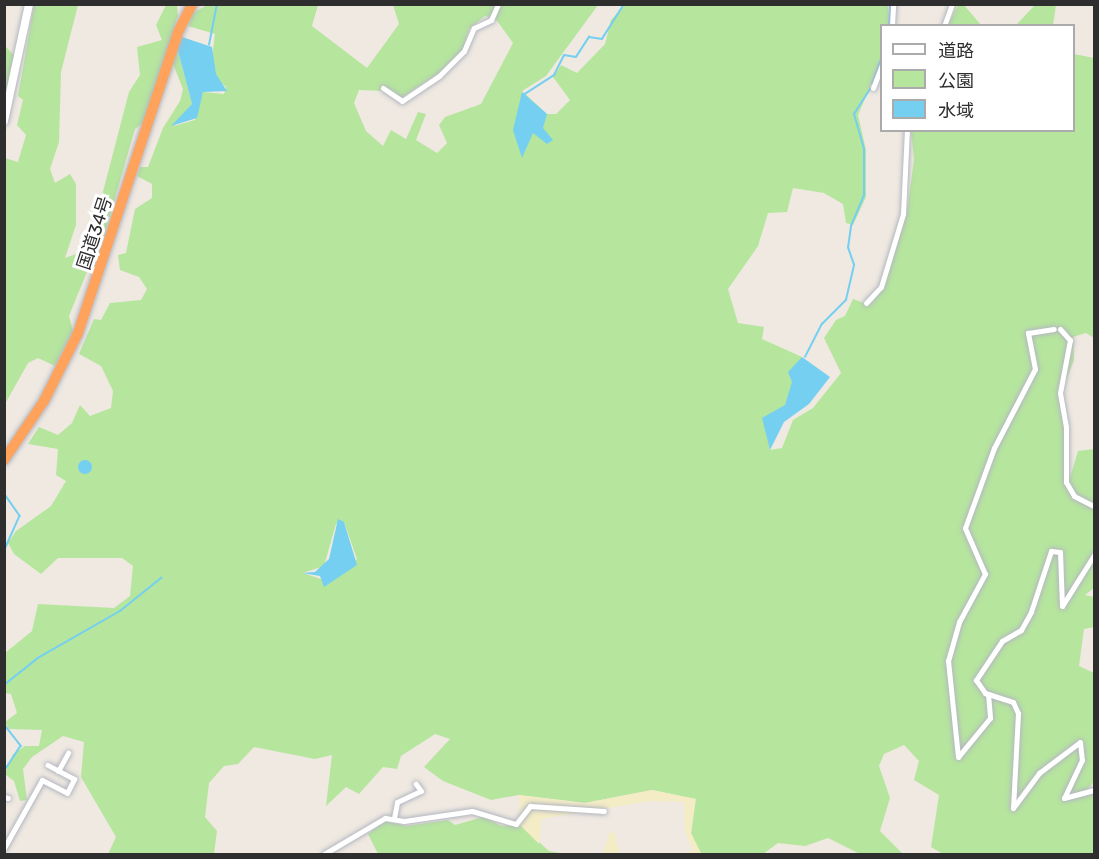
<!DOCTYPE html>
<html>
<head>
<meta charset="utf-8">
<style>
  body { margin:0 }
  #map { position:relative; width:1099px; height:859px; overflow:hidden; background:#efe9e1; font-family:Rubik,"Noto Sans JP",sans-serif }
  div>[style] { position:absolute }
  .green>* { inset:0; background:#b6e59e }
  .sand>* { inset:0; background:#f3ecc5 }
  .water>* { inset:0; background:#75cff0 }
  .round { border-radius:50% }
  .stream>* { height:1.5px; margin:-0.75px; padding:0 0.75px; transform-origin:0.75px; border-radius:0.75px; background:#75cff0 }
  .roads { filter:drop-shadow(0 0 2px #b4b7c1) drop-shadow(0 0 2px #b4b7c1) }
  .street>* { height:5px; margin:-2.5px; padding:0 2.5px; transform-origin:2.5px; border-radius:2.5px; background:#fff }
  .secondary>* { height:8px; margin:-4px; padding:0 4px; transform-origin:4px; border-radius:4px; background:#fff }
  .highway>* { height:10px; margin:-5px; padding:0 5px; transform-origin:5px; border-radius:5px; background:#ffa35c }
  span { translate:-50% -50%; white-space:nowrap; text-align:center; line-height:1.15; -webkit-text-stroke:6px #fff; paint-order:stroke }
  .street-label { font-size:18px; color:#2e2e2e }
  .frame { position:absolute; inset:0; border:6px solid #2e2e2e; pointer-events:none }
  .legend { position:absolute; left:880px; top:24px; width:195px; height:108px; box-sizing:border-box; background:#fff; border:2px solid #ababab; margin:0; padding:8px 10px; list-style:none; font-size:18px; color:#2e2e2e }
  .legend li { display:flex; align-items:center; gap:12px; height:30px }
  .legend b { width:30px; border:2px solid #ababab }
</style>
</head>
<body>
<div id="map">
  <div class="green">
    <i style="clip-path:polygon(34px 5px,78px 5px,61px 72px,59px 142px,50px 169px,55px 183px,70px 174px,76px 184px,76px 225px,65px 258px,84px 251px,89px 267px,69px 316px,73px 331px,55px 366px,38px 358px,28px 363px,5px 404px,5px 158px,18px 162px,26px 135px,17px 125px,23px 100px,18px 96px)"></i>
    <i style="clip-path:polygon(166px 5px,177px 5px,178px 16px,143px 123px,135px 129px,94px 271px,90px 267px,97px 246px,99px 207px,129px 92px,140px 75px,137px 47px,162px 40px,156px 25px)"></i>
    <i style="clip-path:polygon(evenodd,207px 5px,318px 5px,312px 26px,367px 68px,399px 24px,393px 5px,598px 5px,546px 76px,522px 91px,547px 114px,556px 114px,570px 100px,553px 77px,561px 65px,577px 73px,605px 44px,611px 20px,625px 5px,888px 5px,889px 25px,882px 26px,881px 61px,858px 115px,866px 150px,866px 197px,853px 225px,846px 223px,843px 204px,824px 193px,793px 188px,787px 212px,768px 213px,758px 246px,728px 289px,738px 323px,764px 327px,762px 339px,802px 357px,785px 405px,765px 422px,770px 450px,782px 448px,793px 420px,813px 408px,841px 373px,824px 338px,836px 320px,845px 316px,853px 299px,870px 305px,881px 291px,907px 212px,914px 159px,911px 131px,1074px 130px,1074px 54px,1094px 58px,1094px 338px,1086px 333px,1073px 337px,1074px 360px,1060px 396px,1070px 478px,1078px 451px,1094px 449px,1094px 588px,1085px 595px,1094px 597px,1094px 627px,1084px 629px,1079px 666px,1094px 673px,1094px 781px,1086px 792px,1094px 794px,1094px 854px,943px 854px,931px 847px,939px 795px,914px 780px,919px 761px,904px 745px,884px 754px,879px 766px,890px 798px,880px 831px,903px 854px,860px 854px,828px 838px,805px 846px,778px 843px,763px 854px,699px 854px,691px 833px,695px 799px,652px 790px,585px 803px,519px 795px,491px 800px,443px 781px,424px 767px,450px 739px,435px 734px,401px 756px,397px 769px,383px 767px,359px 794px,346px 787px,326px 806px,332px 755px,315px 759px,254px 747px,238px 764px,224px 766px,209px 783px,205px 817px,217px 831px,214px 854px,108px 854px,116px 837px,81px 777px,84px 742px,63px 736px,32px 757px,23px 769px,27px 800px,20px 801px,14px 781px,5px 774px,13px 754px,25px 746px,39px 746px,42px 730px,9px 729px,5px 722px,17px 713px,11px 694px,5px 693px,5px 653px,32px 631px,38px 604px,114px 608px,130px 596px,133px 566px,122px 558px,58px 558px,41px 574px,14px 554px,8px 543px,16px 531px,51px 506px,66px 481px,56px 475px,58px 449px,28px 444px,39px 427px,58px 435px,72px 423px,80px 405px,90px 416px,111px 408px,113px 391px,101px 366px,79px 354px,94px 319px,101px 320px,110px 303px,141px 300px,147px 289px,139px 277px,120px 270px,118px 255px,126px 253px,135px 209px,152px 198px,152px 184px,137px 176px,140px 167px,148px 167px,163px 128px,180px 101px,183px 89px,173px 64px,177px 47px,192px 104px,174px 126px,195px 120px,203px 92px,224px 94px,226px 87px,217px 79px,212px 58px,215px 34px,188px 26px,193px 13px,207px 5px,485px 16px,495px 18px,513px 43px,481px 104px,445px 117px,439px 125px,447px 143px,437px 153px,416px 140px,426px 114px,418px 112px,406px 139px,391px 130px,383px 146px,366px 131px,354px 103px,359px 90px,384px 91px,398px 100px,439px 73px,463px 49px,469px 29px,485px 16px,207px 5px,344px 522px,357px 559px,324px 580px,303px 573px,324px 566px,336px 524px,344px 522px)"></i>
    <i style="clip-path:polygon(958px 5px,964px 5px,981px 25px,948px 25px)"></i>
    <i style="clip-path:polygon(1035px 5px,1056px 5px,1053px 25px,1016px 25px)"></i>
    <i style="clip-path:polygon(5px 46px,14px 55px,5px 105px)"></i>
    <i style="clip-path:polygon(483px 817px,502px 826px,520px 825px,549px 851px,566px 854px,378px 854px,368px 834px,385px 821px,406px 826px,448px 820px,455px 825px)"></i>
  </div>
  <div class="sand">
    <i style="clip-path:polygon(652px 790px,696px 799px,691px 833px,701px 853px,684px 854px,693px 850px,685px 833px,684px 802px,650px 801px,541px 819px,539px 844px,520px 825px,519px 795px,585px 803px)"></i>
    <i style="clip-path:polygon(614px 831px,620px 854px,603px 854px,609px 834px)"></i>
  </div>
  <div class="water">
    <i style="clip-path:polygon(182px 37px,212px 47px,216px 74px,227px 91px,203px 92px,197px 118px,171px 126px,192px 104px,177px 47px)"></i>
    <i style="clip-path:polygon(522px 92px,547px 114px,543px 128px,553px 140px,547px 144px,533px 133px,522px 158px,513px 130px)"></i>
    <i style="clip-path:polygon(802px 357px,830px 377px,809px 404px,784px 422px,770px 450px,762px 418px,785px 405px,792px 382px,788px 372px)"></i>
    <i class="round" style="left:78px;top:460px;width:14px;height:14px"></i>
    <i style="clip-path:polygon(338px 519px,344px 522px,357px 565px,324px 587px,320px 576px,302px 573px,315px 572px,329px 559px)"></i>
  </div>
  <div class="stream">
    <i style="left:889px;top:26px;width:22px;rotate:-87deg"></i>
    <i style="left:209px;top:45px;width:42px;rotate:-79deg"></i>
    <i style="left:872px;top:84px;width:30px;rotate:-70deg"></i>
    <i style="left:525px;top:94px;width:35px;rotate:-33deg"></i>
    <i style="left:554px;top:75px;width:22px;rotate:-63deg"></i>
    <i style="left:564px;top:55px;width:12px;rotate:9deg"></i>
    <i style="left:576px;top:57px;width:24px;rotate:-57deg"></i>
    <i style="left:589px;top:37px;width:13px;rotate:9deg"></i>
    <i style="left:602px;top:39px;width:41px;rotate:-57.8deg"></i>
    <i style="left:805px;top:357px;width:37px;rotate:-63deg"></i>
    <i style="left:822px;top:324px;width:34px;rotate:-45deg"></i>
    <i style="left:846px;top:300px;width:36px;rotate:-77deg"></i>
    <i style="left:854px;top:265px;width:18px;rotate:-109deg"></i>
    <i style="left:848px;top:248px;width:22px;rotate:-82deg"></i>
    <i style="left:851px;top:226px;width:33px;rotate:-67deg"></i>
    <i style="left:864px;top:196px;width:47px;rotate:-90deg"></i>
    <i style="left:864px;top:149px;width:36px;rotate:-106deg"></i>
    <i style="left:854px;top:114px;width:30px;rotate:-57deg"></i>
    <i style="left:4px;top:493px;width:28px;rotate:55deg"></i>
    <i style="left:20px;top:516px;width:39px;rotate:114deg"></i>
    <i style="left:4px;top:685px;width:43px;rotate:-38.5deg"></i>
    <i style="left:38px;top:658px;width:95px;rotate:-29.8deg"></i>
    <i style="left:120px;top:611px;width:53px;rotate:-38.8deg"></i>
    <i style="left:4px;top:724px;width:28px;rotate:52deg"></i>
    <i style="left:21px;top:746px;width:31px;rotate:123deg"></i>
  </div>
  <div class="roads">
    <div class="street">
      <i style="left:892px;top:26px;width:22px;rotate:-87deg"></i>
      <i style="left:944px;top:26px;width:23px;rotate:-70deg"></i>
      <i style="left:383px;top:88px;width:23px;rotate:34deg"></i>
      <i style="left:402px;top:101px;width:45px;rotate:-34deg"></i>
      <i style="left:439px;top:76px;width:35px;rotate:-45deg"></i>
      <i style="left:464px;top:51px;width:25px;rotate:-67deg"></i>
      <i style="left:474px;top:28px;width:19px;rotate:-25deg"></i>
      <i style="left:491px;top:20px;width:17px;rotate:-66deg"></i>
      <i style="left:873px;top:88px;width:25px;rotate:-69deg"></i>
      <i style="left:866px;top:303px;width:22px;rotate:-47deg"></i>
      <i style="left:881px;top:287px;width:76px;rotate:-73.2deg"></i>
      <i style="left:903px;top:214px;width:84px;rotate:-87.3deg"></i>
      <i style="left:1060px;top:329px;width:15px;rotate:48deg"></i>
      <i style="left:1070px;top:340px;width:54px;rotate:100.7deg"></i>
      <i style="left:1060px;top:393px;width:35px;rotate:80deg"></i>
      <i style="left:1066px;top:427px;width:55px;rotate:90deg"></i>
      <i style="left:1066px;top:482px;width:16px;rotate:60deg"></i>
      <i style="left:1074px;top:496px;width:22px;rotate:27deg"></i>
      <i style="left:1094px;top:555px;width:60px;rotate:122.1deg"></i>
      <i style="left:1062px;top:606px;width:54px;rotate:-92.1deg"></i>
      <i style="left:1060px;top:552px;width:9px;rotate:-174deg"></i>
      <i style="left:1051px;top:551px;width:64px;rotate:108.2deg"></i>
      <i style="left:1031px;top:612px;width:21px;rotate:119deg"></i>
      <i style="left:1021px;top:630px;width:22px;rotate:150deg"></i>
      <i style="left:1002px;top:641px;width:47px;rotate:123.7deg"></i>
      <i style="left:976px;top:680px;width:16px;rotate:55deg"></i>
      <i style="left:985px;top:693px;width:29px;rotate:18deg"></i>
      <i style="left:1013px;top:702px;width:12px;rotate:66deg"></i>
      <i style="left:1018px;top:713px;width:95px;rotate:93deg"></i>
      <i style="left:1013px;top:808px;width:44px;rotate:-53.4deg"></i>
      <i style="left:1039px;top:773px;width:51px;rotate:-37.1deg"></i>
      <i style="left:1080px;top:742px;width:18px;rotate:84deg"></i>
      <i style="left:1082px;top:760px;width:42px;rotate:115.3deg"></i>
      <i style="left:1064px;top:798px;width:31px;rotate:-15deg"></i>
      <i style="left:988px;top:694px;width:24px;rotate:85deg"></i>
      <i style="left:990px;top:718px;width:50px;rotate:129.4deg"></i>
      <i style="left:958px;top:757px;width:97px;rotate:-95.9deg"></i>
      <i style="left:948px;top:661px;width:41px;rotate:-74.2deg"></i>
      <i style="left:959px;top:622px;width:55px;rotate:-61.6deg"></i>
      <i style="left:985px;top:574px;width:50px;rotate:-113.5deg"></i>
      <i style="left:965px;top:528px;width:85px;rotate:-70.1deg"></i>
      <i style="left:994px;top:448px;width:89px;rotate:-62.6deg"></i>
      <i style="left:1035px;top:369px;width:37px;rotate:-101deg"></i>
      <i style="left:1028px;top:333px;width:26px;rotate:-9deg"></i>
      <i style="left:58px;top:771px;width:21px;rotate:-61deg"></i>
      <i style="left:4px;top:797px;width:4px;rotate:14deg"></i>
      <i style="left:394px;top:818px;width:16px;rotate:-79deg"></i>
      <i style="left:397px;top:802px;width:26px;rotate:-25deg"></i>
      <i style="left:421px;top:791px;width:9px;rotate:-126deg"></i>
      <i style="left:4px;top:848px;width:78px;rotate:-60.8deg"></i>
      <i style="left:42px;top:780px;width:28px;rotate:27deg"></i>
      <i style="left:67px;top:793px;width:16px;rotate:-63deg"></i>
      <i style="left:74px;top:779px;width:30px;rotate:-152deg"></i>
      <i style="left:324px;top:854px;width:71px;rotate:-30.5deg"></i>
      <i style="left:385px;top:818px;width:19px;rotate:9deg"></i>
      <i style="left:404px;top:821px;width:69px;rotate:-8.4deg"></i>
      <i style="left:472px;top:811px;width:46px;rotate:16.5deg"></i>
      <i style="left:516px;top:824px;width:23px;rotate:-52deg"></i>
      <i style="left:530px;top:806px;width:74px;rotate:3.9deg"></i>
    </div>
    <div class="secondary">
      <i style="left:4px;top:121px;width:120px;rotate:-77.9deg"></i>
    </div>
    <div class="highway">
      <i style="left:4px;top:460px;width:71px;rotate:-55.9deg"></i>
      <i style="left:44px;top:401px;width:76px;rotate:-63.4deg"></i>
      <i style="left:78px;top:333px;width:319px;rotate:-71.6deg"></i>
      <i style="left:179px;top:30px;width:29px;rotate:-63deg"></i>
    </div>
  </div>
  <div class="street-label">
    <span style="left:95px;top:233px;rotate:-72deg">国道34号</span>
  </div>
  <div class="frame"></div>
  <ul class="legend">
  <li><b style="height:8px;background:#fff"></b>道路</li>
  <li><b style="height:16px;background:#b6e59e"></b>公園</li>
  <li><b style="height:16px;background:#75cff0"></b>水域</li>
  </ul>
</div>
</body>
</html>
